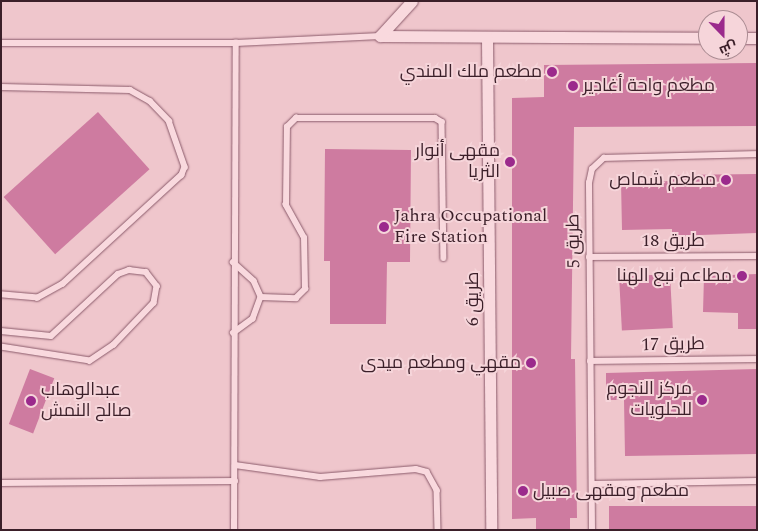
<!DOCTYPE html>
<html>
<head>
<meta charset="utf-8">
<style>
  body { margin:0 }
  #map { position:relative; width:758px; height:531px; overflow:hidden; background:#efc6cc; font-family:Spectral,Cairo,serif }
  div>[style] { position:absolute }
  .building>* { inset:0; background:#ce7ba0; transform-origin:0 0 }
  .roads { filter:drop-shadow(0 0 1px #8b5b6b) drop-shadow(0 0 1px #8b5b6b) }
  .lane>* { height:5.5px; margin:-2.75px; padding:0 2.75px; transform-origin:2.75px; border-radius:2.75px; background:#f9d9de }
  .street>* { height:11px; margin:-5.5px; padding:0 5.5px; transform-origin:5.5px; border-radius:5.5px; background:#f9d9de }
  .dots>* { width:14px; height:14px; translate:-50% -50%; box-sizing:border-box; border:2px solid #f6d5da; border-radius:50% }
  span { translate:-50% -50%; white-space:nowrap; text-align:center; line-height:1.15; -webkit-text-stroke:4px #f6d5da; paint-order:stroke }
  .poi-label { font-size:18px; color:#3b1f29 }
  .right { translate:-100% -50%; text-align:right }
  .left { translate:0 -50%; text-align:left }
  .street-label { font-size:18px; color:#3b1f29 }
  .frame { position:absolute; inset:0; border:2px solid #3b1f29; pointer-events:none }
  .north { position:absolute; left:698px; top:10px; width:50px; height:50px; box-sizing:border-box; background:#f6d5da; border:1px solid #ab8c93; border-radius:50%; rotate:158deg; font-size:14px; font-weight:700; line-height:20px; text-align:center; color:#3b1f29 }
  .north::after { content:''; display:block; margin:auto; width:18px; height:22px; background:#9b2a8c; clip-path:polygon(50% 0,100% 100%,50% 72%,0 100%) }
</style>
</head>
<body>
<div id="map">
  <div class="building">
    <i style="clip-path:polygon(757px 63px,757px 126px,574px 127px,571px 359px,575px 359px,577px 518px,570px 518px,570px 530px,536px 530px,536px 518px,512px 519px,512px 98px,544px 97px,544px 65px)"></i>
    <i style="left:98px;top:112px;width:77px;height:127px;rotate:48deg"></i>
    <i style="clip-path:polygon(325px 149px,411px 150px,410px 262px,387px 262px,386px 324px,330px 324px,330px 261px,324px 261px)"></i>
    <i style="clip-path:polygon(757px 174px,757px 233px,672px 236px,672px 229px,622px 230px,621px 182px,672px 181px,672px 175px)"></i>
    <i style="left:670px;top:274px;width:54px;height:51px;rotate:87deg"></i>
    <i style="clip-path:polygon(757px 274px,757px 329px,738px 329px,738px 313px,703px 312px,704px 276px)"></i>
    <i style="left:30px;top:369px;width:26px;height:59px;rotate:21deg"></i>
    <i style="clip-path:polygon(757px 369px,757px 454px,625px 456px,624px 400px,606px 400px,606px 373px)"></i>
    <i style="left:757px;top:506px;width:24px;height:148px;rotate:90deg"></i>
  </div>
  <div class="roads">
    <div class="lane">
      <i style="left:1px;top:43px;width:235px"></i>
      <i style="left:236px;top:43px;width:144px;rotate:-2.8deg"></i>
      <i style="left:1px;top:87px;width:129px;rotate:1.3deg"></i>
      <i style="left:130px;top:90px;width:23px;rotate:29deg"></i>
      <i style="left:150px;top:101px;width:28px;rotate:46deg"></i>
      <i style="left:169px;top:121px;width:49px;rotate:70.8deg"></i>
      <i style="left:185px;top:167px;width:9px;rotate:111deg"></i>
      <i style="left:182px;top:175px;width:161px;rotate:137.5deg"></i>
      <i style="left:63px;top:284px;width:29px;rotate:151deg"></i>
      <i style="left:38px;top:298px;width:37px;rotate:-175deg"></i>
      <i style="left:589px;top:257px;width:168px;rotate:-0.3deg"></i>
      <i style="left:233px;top:262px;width:28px;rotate:42deg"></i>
      <i style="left:254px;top:281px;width:17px;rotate:66deg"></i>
      <i style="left:261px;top:297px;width:23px;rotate:110deg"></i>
      <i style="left:253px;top:319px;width:24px;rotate:144deg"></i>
      <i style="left:261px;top:297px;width:35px;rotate:2deg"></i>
      <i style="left:296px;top:298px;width:13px;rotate:-45deg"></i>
      <i style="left:305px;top:289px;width:51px;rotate:-91.1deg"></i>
      <i style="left:304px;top:238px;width:38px;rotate:-119deg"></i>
      <i style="left:286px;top:205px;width:78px;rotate:-89.3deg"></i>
      <i style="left:287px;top:127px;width:13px;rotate:-45deg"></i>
      <i style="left:296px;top:118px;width:139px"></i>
      <i style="left:435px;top:118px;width:8px;rotate:30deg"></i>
      <i style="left:442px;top:122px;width:136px;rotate:89.2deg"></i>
      <i style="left:1px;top:331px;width:50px;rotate:5.7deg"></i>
      <i style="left:51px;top:336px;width:91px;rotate:-42.8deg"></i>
      <i style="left:118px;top:274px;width:12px;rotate:-20deg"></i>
      <i style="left:129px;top:270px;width:17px;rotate:7deg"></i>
      <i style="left:146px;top:272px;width:18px;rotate:52deg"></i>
      <i style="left:157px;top:286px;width:17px;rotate:100deg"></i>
      <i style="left:154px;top:303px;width:58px;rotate:133.6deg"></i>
      <i style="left:114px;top:345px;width:29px;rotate:146deg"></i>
      <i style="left:90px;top:361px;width:90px;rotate:-171.1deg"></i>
      <i style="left:590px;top:361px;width:167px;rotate:-0.7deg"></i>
      <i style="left:235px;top:465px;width:86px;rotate:8deg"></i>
      <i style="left:320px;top:477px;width:96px;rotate:-4.8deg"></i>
      <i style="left:416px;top:469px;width:11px;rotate:15deg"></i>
      <i style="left:427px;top:472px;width:21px;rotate:61deg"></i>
      <i style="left:437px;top:490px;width:40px;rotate:88.6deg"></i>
      <i style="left:1px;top:483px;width:234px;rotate:-0.5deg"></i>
      <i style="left:592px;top:484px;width:165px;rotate:-1deg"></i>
      <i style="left:234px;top:530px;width:487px;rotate:-89.8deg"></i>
      <i style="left:592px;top:530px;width:347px;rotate:-90.5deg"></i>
      <i style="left:589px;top:183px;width:14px;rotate:-78deg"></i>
      <i style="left:592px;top:169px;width:16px;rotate:-43deg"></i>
      <i style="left:604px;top:158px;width:153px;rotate:-1.5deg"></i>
    </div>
    <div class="street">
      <i style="left:380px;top:36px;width:328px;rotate:0.3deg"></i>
      <i style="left:380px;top:36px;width:47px;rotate:-47.6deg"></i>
      <i style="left:487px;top:38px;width:492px;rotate:89.5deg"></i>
      <i style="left:738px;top:38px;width:19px"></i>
    </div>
  </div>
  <div class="dots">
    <i style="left:552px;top:72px;background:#9b2a8c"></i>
    <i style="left:573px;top:86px;background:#9b2a8c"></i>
    <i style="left:510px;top:162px;background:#9b2a8c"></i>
    <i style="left:726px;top:180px;background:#9b2a8c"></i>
    <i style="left:384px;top:227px;background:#9b2a8c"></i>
    <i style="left:742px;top:276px;background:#9b2a8c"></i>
    <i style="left:531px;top:363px;background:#9b2a8c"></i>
    <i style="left:702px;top:400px;background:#9b2a8c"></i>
    <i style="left:31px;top:401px;background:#9b2a8c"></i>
    <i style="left:523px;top:491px;background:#9b2a8c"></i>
  </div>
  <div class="poi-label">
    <span class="right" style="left:542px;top:72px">مطعم ملك المندي</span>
    <span class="left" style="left:583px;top:86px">مطعم واحة أغادير</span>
    <span class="right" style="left:500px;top:162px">مقهى أنوار<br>الثريا</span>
    <span class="right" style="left:716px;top:180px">مطعم شماص</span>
    <span class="left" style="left:394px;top:227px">Jahra Occupational<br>Fire Station</span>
    <span class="right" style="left:732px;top:276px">مطاعم نبع الهنا</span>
    <span class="right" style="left:521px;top:363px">مقهي ومطعم ميدى</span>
    <span class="right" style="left:692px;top:400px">مركز النجوم<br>للحلويات</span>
    <span class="left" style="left:41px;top:401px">عبدالوهاب<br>صالح النمش</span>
    <span class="left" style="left:533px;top:491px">مطعم ومقهى صبيل</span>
  </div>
  <div class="street-label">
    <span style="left:574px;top:241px;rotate:-91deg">طريق 5</span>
    <span style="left:673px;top:241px">طريق 18</span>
    <span style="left:473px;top:299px;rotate:-90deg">طريق 6</span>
    <span style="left:673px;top:345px;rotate:-1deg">طريق 17</span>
  </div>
  <div class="frame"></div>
  <div class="north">ش</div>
</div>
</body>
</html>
